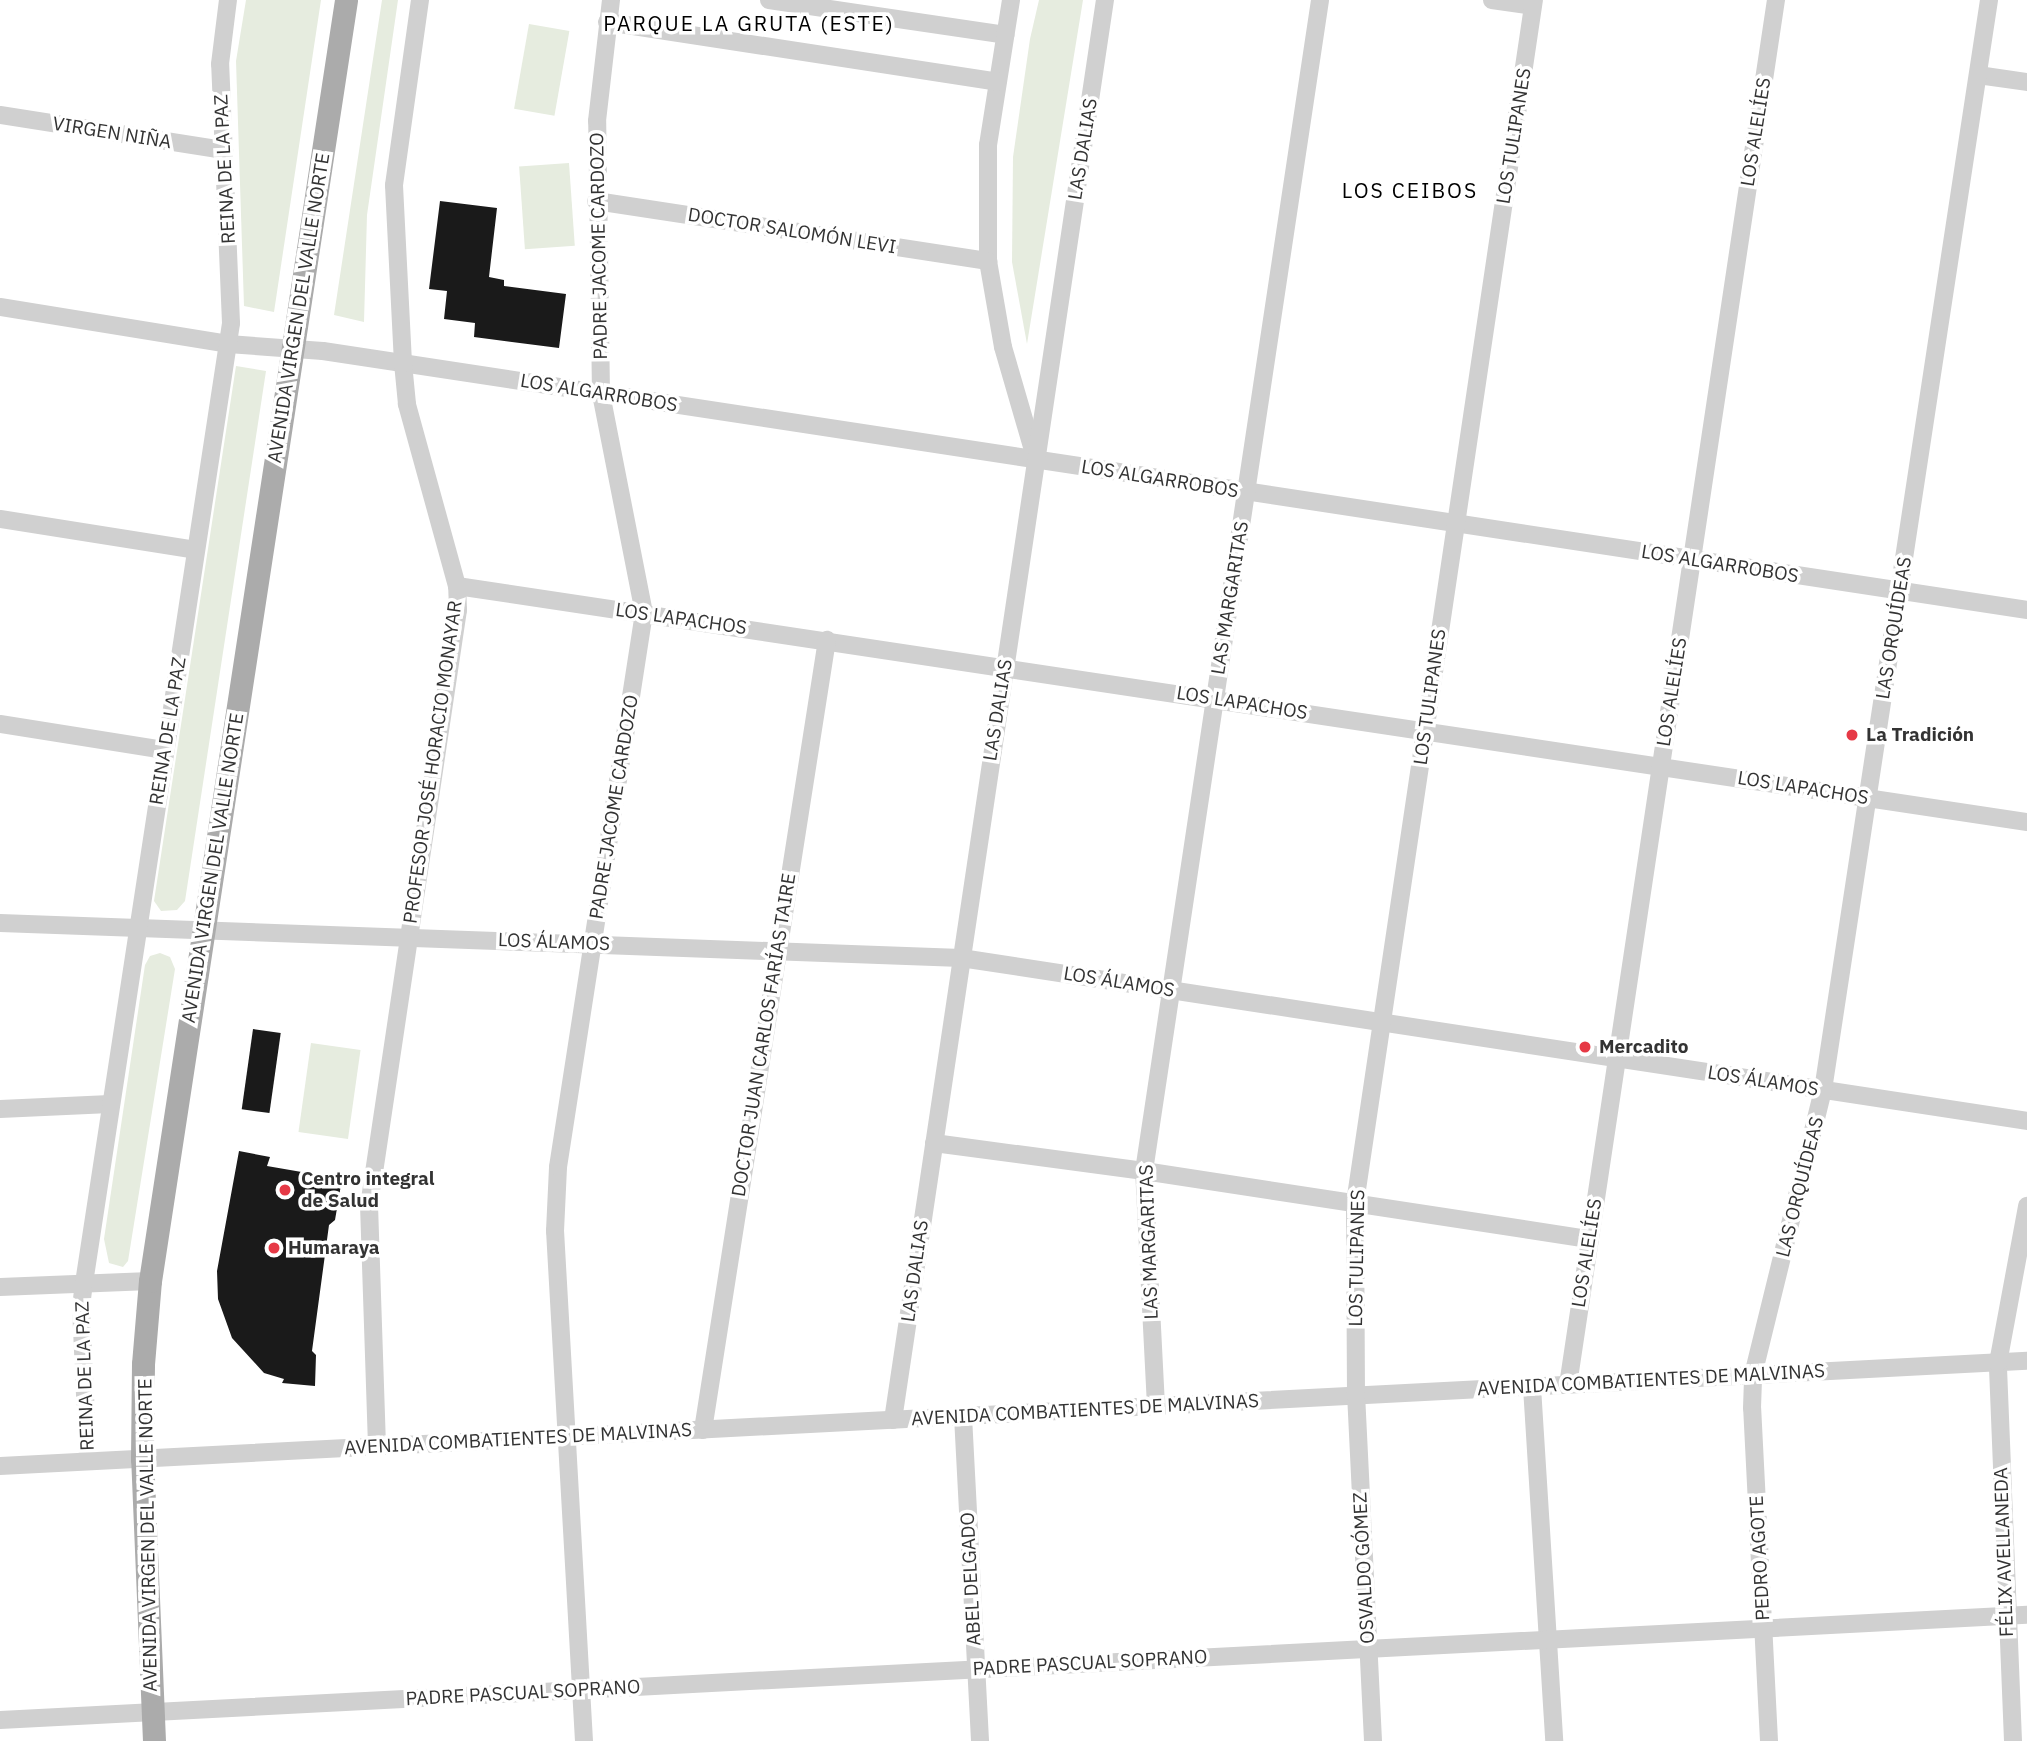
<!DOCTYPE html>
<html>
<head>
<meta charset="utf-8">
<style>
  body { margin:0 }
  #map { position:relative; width:2027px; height:1741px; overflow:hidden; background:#fff; font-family:"IBM Plex Sans",sans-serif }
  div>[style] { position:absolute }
  .green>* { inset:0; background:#e6ecdf; transform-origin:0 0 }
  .building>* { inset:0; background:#1a1a1a; transform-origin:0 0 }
  .minor>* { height:18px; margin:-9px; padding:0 9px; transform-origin:9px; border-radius:9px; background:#d0d0d0 }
  .major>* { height:23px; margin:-11.5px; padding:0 11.5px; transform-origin:11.5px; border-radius:11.5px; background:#ababab }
  .dots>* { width:19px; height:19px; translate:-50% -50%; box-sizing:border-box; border:4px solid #fff; border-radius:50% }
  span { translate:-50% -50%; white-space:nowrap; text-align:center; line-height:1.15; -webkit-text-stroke:7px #fff; paint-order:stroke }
  .street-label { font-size:19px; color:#333 }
  .poi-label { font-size:19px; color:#333; font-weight:700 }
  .left { translate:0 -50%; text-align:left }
  .neighbourhood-label { font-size:21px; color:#000; letter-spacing:2px }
</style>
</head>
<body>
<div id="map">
  <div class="green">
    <i style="clip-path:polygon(246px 0,321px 0,274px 312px,244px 306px,236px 61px)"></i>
    <i style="clip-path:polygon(382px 0,398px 0,367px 215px,364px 322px,334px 315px)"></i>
    <i style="clip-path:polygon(1039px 0,1083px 0,1027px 344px,1012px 262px,1013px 157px,1030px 39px)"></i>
    <i style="left:529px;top:24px;width:41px;height:86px;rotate:10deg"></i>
    <i style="left:569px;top:163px;width:83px;height:50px;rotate:86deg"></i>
    <i style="clip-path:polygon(236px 366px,266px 371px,185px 901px,177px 910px,161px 911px,154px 901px)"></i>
    <i style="clip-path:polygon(160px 953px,170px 957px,175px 969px,128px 1261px,123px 1267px,109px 1263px,104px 1239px,145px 965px,150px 956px)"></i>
    <i style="left:311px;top:1043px;width:50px;height:90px;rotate:8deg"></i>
  </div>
  <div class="building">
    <i style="clip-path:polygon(440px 201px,497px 208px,489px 277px,504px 280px,504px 286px,566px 294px,559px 348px,474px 337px,475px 323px,444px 319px,447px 291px,429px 289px)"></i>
    <i style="left:253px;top:1029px;width:28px;height:81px;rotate:8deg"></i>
    <i style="clip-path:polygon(239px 1151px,270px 1157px,267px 1166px,342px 1179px,335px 1220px,329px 1225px,312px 1351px,316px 1355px,315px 1386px,282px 1383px,284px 1379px,264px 1373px,232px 1338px,218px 1299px,217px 1271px)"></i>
  </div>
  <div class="minor">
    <i style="left:769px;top:0;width:239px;rotate:8.4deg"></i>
    <i style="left:1011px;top:0;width:147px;rotate:99deg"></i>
    <i style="left:988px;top:145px;width:116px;rotate:90deg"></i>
    <i style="left:988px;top:261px;width:87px;rotate:80.1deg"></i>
    <i style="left:1003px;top:347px;width:111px;rotate:73.8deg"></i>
    <i style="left:1492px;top:0;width:41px;rotate:8.3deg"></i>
    <i style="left:607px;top:22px;width:395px;rotate:8.7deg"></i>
    <i style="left:1978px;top:75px;width:49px;rotate:8.1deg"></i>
    <i style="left:0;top:115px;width:227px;rotate:8.9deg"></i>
    <i style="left:596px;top:201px;width:397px;rotate:8.7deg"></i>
    <i style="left:0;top:307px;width:231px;rotate:9.2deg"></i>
    <i style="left:228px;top:344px;width:95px;rotate:4.2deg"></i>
    <i style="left:323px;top:351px;width:1724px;rotate:8.64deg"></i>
    <i style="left:0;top:519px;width:198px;rotate:9deg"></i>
    <i style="left:457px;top:586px;width:1588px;rotate:8.55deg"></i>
    <i style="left:0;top:724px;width:167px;rotate:9deg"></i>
    <i style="left:0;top:923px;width:962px;rotate:2.09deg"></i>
    <i style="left:961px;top:958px;width:1078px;rotate:8.69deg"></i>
    <i style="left:0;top:1109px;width:110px;rotate:-2.6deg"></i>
    <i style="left:934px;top:1143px;width:212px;rotate:7.6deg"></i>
    <i style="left:1144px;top:1171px;width:450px;rotate:8.7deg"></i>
    <i style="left:0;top:1287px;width:150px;rotate:-2.3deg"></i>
    <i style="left:1568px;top:1385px;width:1401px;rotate:-81.46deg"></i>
    <i style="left:1532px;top:1387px;width:355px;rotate:86.4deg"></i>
    <i style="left:1156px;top:1406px;width:235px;rotate:-92.9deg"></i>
    <i style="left:1144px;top:1171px;width:1184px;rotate:-81.45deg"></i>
    <i style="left:963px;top:1416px;width:325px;rotate:87deg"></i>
    <i style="left:893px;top:1420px;width:1436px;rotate:-81.51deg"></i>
    <i style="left:703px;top:1430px;width:800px;rotate:-81.08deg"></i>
    <i style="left:377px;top:1446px;width:240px;rotate:-91.9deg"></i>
    <i style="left:369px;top:1206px;width:603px;rotate:-81.51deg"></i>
    <i style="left:458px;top:610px;width:24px;rotate:-92deg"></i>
    <i style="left:457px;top:586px;width:189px;rotate:-105.4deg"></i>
    <i style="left:407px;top:404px;width:41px;rotate:-95.6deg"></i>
    <i style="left:403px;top:363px;width:178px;rotate:-92.9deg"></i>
    <i style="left:394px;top:185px;width:187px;rotate:-82deg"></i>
    <i style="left:88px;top:1461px;width:154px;rotate:-92.6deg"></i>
    <i style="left:81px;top:1307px;width:24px;rotate:-83deg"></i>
    <i style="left:84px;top:1283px;width:971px;rotate:-81.29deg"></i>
    <i style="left:231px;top:323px;width:259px;rotate:-92.4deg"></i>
    <i style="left:220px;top:64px;width:64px;rotate:-82.9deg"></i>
    <i style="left:0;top:1466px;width:2030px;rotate:-2.97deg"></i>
    <i style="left:0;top:1720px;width:2030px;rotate:-2.97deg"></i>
    <i style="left:584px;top:1741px;width:511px;rotate:-93.25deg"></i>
    <i style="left:555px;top:1231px;width:64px;rotate:-87.3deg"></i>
    <i style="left:558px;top:1167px;width:561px;rotate:-81.18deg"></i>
    <i style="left:644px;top:613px;width:223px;rotate:-101.1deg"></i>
    <i style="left:601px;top:394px;width:273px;rotate:-90.8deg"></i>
    <i style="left:597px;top:121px;width:122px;rotate:-83.4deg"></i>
    <i style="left:1373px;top:1741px;width:345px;rotate:-92.8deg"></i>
    <i style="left:1356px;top:1396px;width:193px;rotate:-90.3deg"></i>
    <i style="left:1355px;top:1203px;width:1216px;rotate:-81.54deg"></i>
    <i style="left:1769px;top:1741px;width:333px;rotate:-92.9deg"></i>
    <i style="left:1752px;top:1408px;width:33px;rotate:-88deg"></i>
    <i style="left:1753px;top:1375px;width:293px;rotate:-76.2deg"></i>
    <i style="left:1823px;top:1090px;width:1103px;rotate:-81.34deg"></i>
    <i style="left:2013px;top:1741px;width:378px;rotate:-92.3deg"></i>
    <i style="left:1998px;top:1363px;width:160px;rotate:-79.5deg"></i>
  </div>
  <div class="major">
    <i style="left:154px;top:1741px;width:282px;rotate:-92.4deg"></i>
    <i style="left:142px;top:1459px;width:95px;rotate:-89.4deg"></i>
    <i style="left:143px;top:1364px;width:83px;rotate:-85.2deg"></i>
    <i style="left:150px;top:1281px;width:1296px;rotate:-81.3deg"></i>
  </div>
  <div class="dots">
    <i style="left:1852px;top:735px;background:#e63946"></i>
    <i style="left:1585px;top:1047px;background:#e63946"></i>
    <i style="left:285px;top:1190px;background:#e63946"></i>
    <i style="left:274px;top:1248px;background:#e63946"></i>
  </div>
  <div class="street-label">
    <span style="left:1756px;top:132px;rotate:-81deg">LOS ALELÍES</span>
    <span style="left:112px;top:133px;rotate:9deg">VIRGEN NIÑA</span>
    <span style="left:1514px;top:136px;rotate:-81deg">LOS TULIPANES</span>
    <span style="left:1083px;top:149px;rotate:-81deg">LAS DALIAS</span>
    <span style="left:225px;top:169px;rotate:-93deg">REINA DE LA PAZ</span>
    <span style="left:792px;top:231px;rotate:9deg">DOCTOR SALOMÓN LEVI</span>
    <span style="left:599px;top:246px;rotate:-91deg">PADRE JACOME CARDOZO</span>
    <span style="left:299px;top:308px;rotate:-81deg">AVENIDA VIRGEN DEL VALLE NORTE</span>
    <span style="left:599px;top:393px;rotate:9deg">LOS ALGARROBOS</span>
    <span style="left:1160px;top:479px;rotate:9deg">LOS ALGARROBOS</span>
    <span style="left:1720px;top:564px;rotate:9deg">LOS ALGARROBOS</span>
    <span style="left:1230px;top:598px;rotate:-81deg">LAS MARGARITAS</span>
    <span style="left:681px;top:619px;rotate:8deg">LOS LAPACHOS</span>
    <span style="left:1894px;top:628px;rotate:-81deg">LAS ORQUÍDEAS</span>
    <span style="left:1672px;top:692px;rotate:-81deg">LOS ALELÍES</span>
    <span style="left:1430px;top:697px;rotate:-82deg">LOS TULIPANES</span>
    <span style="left:1242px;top:703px;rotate:9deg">LOS LAPACHOS</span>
    <span style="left:998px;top:710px;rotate:-81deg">LAS DALIAS</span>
    <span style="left:168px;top:731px;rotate:-81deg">REINA DE LA PAZ</span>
    <span style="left:433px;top:762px;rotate:-82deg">PROFESOR JOSÉ HORACIO MONAYAR</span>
    <span style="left:1803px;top:788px;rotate:9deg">LOS LAPACHOS</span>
    <span style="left:614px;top:807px;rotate:-81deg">PADRE JACOME CARDOZO</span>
    <span style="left:213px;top:868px;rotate:-81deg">AVENIDA VIRGEN DEL VALLE NORTE</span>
    <span style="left:554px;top:942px;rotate:2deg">LOS ÁLAMOS</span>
    <span style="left:1119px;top:982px;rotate:9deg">LOS ÁLAMOS</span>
    <span style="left:764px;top:1035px;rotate:-81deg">DOCTOR JUAN CARLOS FARÍAS TAIRE</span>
    <span style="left:1763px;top:1081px;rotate:9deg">LOS ÁLAMOS</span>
    <span style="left:1800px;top:1187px;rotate:-76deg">LAS ORQUÍDEAS</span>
    <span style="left:1149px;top:1242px;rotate:-92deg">LAS MARGARITAS</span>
    <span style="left:1587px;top:1253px;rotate:-81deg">LOS ALELÍES</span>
    <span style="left:1357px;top:1258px;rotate:-89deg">LOS TULIPANES</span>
    <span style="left:915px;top:1271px;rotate:-82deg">LAS DALIAS</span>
    <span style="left:85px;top:1376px;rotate:-92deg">REINA DE LA PAZ</span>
    <span style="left:1651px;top:1380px;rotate:-3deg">AVENIDA COMBATIENTES DE MALVINAS</span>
    <span style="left:1085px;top:1410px;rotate:-3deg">AVENIDA COMBATIENTES DE MALVINAS</span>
    <span style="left:518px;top:1439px;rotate:-3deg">AVENIDA COMBATIENTES DE MALVINAS</span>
    <span style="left:148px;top:1535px;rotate:-91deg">AVENIDA VIRGEN DEL VALLE NORTE</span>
    <span style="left:2004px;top:1552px;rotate:-92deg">FÉLIX AVELLANEDA</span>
    <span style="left:1760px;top:1558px;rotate:-93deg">PEDRO AGOTE</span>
    <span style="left:1364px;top:1568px;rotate:-93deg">OSVALDO GÓMEZ</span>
    <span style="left:971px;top:1579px;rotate:-93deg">ABEL DELGADO</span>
    <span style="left:1090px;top:1663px;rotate:-3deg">PADRE PASCUAL SOPRANO</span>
    <span style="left:523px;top:1693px;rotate:-3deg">PADRE PASCUAL SOPRANO</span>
  </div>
  <div class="poi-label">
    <span class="left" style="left:1866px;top:735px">La Tradición</span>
    <span class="left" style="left:1599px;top:1047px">Mercadito</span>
    <span class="left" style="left:301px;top:1190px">Centro integral<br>de Salud</span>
    <span class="left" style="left:288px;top:1248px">Humaraya</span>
  </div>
  <div class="neighbourhood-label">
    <span style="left:749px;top:23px">PARQUE LA GRUTA (ESTE)</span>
    <span style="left:1410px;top:190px">LOS CEIBOS</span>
  </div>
</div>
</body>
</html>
